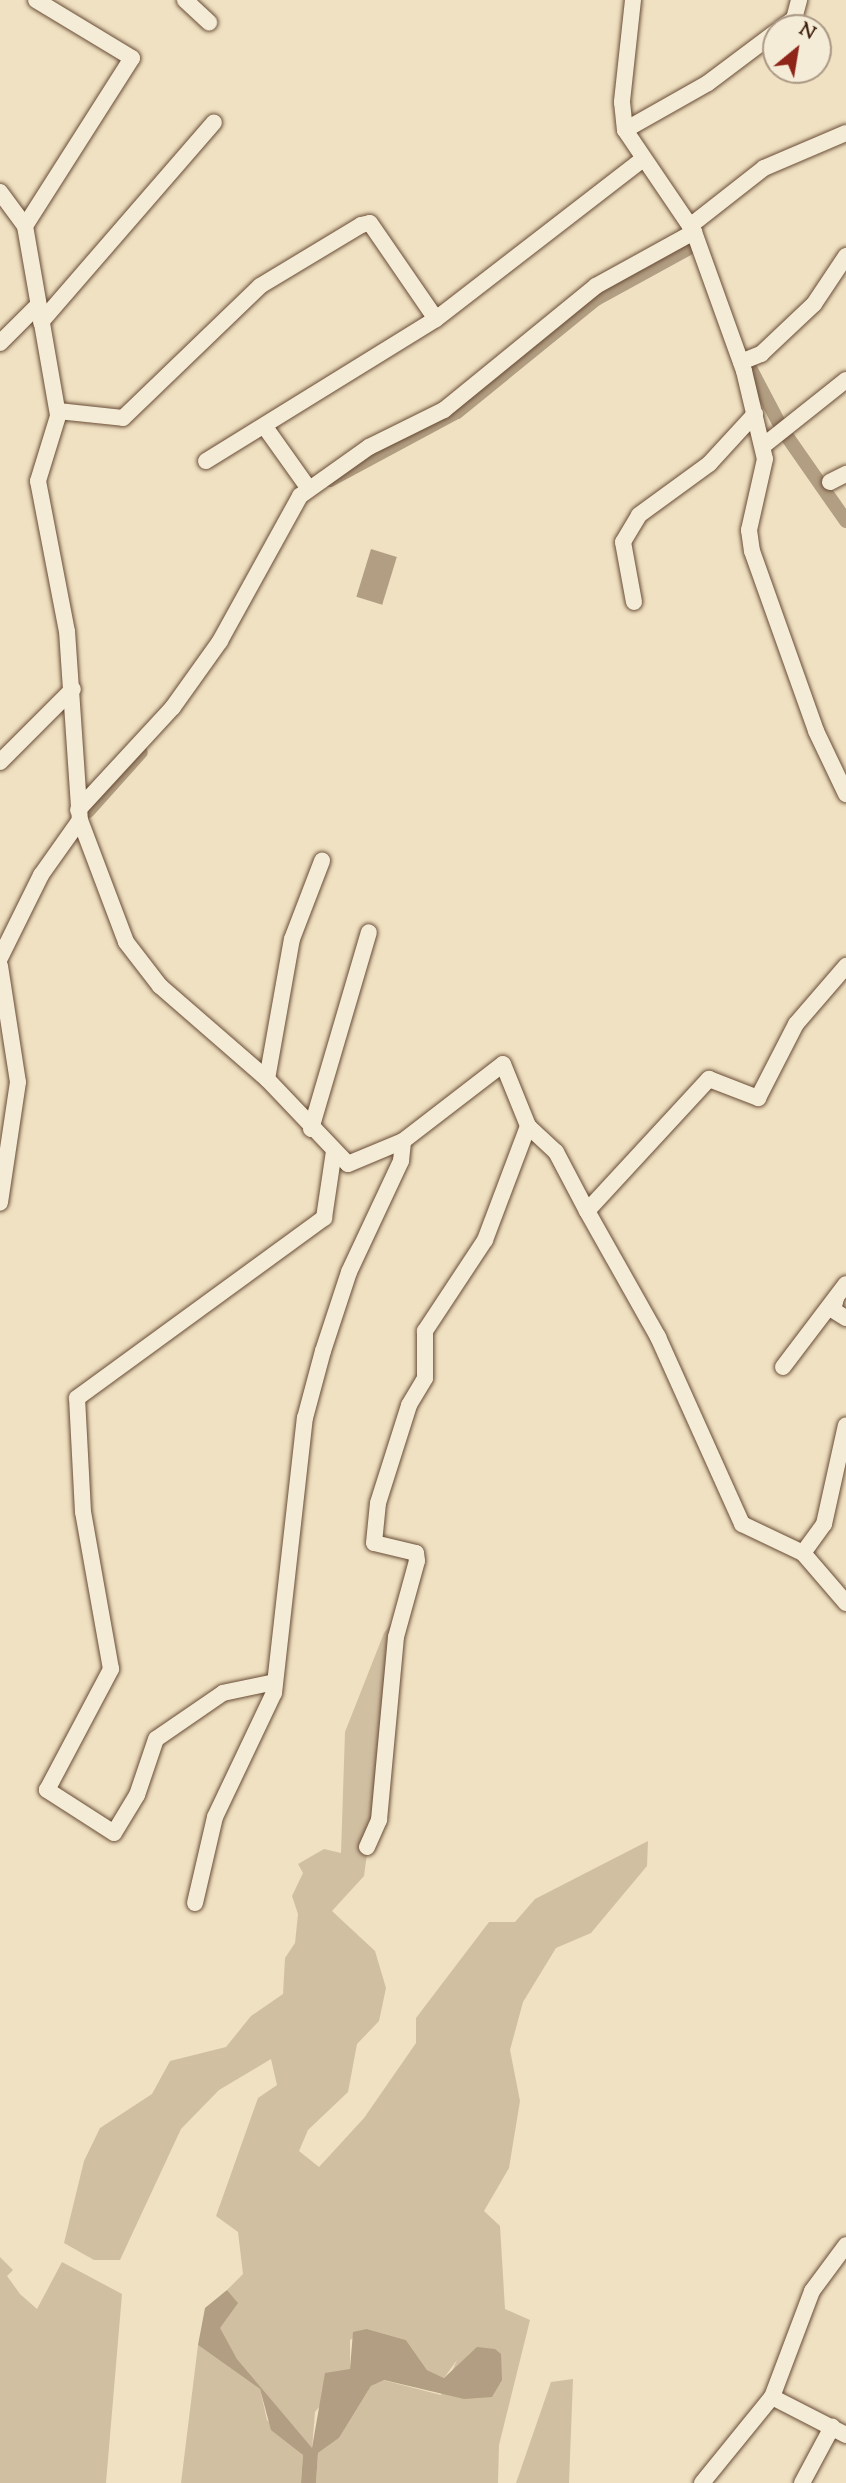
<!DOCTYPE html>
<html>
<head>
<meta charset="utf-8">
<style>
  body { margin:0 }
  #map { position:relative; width:846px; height:2483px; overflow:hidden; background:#f0e1c2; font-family:"Sorts Mill Goudy",serif }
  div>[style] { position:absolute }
  .green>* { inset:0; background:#d1bfa2 }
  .water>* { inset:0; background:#b29e82; transform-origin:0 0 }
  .canal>* { height:14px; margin:-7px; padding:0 7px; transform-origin:7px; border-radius:7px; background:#b29e82 }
  .roads { filter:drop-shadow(0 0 2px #684c36) drop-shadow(0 0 2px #684c36) }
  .street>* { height:16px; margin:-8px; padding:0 8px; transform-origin:8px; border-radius:8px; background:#f5ecd7 }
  span { translate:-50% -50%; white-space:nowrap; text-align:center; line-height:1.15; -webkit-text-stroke:5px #f5ecd7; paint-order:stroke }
  .north { position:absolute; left:762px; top:14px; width:70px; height:70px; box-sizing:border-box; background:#f5ecd7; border:2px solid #aa9884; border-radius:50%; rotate:30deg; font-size:19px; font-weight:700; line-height:28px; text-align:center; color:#3a1b07 }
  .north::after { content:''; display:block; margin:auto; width:24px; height:32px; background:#8f2418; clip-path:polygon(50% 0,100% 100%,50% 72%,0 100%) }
</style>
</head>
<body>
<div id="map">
  <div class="green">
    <i style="clip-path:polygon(400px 1611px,364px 1876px,332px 1911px,375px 1951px,386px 1988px,379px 2021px,357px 2044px,348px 2092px,308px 2130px,299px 2151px,319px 2167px,364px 2118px,416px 2043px,416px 2018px,489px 1922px,515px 1922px,535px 1899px,648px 1841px,647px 1866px,591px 1933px,556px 1948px,523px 2002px,510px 2050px,520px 2101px,509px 2168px,484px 2211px,500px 2226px,505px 2309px,530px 2320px,499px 2445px,498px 2483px,316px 2483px,318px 2453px,339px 2438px,371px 2386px,383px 2380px,441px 2395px,457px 2360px,444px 2378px,427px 2370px,406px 2340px,367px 2329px,350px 2340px,350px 2369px,315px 2412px,312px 2449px,237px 2359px,219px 2328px,237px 2303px,227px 2290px,243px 2274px,238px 2232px,216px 2216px,258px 2098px,277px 2085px,271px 2059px,219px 2090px,181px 2129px,120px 2260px,94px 2260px,64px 2243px,84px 2161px,100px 2128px,152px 2094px,170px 2061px,226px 2047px,251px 2016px,283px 1994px,285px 1958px,295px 1943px,298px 1914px,292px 1896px,303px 1873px,298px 1864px,324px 1849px,341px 1853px,345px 1732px,384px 1633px)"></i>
    <i style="clip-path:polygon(0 2257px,13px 2270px,7px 2276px,20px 2294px,37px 2309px,62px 2262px,122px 2294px,106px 2483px,0 2483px)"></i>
    <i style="clip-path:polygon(198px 2345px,260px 2389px,267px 2420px,303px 2455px,301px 2483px,181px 2483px)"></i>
    <i style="clip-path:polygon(573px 2379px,569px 2483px,516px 2483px,551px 2382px)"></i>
  </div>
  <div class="water">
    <i style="left:371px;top:549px;width:27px;height:50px;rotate:17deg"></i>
    <i style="clip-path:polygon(227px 2290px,238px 2303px,220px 2328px,237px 2359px,312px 2448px,325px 2373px,350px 2369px,353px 2332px,367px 2329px,406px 2340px,427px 2370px,444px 2378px,477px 2347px,495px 2349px,501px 2354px,502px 2380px,492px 2397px,464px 2399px,384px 2380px,371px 2386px,339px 2438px,318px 2453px,316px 2483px,301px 2483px,303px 2455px,271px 2430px,260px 2389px,198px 2345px,205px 2308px)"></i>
  </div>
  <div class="canal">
    <i style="left:749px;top:366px;width:69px;rotate:62.3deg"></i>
    <i style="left:786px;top:435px;width:105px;rotate:55.1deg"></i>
    <i style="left:330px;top:480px;width:144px;rotate:-28.2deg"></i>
    <i style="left:457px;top:412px;width:179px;rotate:-39.1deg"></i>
    <i style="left:596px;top:299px;width:106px;rotate:-28.7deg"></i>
    <i style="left:88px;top:811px;width:79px;rotate:-48.1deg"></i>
  </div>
  <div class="roads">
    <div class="street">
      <i style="left:185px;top:0;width:33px;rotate:43deg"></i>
      <i style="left:633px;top:0;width:103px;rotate:96.2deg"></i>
      <i style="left:622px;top:102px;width:28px;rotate:84deg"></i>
      <i style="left:625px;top:130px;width:123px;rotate:55.9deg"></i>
      <i style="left:694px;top:232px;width:148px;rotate:70.2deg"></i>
      <i style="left:744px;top:371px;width:90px;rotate:76.6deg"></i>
      <i style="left:765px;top:459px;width:73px;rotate:102.7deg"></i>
      <i style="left:749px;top:530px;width:21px;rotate:82deg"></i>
      <i style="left:752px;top:551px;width:191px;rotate:70.4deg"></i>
      <i style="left:816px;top:731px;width:70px;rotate:64.5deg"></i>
      <i style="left:781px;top:28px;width:16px;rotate:-35deg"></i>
      <i style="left:794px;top:19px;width:20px;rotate:-75deg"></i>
      <i style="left:625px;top:130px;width:95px;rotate:-29.5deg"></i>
      <i style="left:708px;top:83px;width:85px;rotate:-36.9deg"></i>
      <i style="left:0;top:192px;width:42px;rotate:53.7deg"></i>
      <i style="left:25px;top:226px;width:193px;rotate:80.1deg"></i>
      <i style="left:58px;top:416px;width:68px;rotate:107.1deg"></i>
      <i style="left:38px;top:481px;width:153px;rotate:79.1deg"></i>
      <i style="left:67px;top:631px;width:189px;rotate:86.1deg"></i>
      <i style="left:80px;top:820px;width:130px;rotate:69.3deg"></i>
      <i style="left:126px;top:942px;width:56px;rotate:52.3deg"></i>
      <i style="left:160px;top:986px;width:142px;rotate:41deg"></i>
      <i style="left:267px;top:1079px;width:117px;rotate:46.4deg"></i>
      <i style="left:348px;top:1164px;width:60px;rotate:-22.7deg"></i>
      <i style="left:403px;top:1141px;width:126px;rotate:-37.6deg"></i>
      <i style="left:503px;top:1064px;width:67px;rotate:68deg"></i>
      <i style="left:528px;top:1126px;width:38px;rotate:43deg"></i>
      <i style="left:556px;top:1152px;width:67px;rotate:62.3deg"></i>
      <i style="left:587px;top:1211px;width:180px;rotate:-47.3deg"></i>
      <i style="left:709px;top:1079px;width:53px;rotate:21.2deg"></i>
      <i style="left:758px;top:1098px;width:83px;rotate:-62.8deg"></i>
      <i style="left:796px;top:1024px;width:77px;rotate:-49.2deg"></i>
      <i style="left:25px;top:226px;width:199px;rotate:-57.5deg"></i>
      <i style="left:132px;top:58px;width:112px;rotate:-148.9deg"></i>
      <i style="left:690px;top:226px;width:94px;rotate:-38.1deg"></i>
      <i style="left:764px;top:168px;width:89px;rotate:-23.1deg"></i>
      <i style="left:41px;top:322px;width:264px;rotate:-49.1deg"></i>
      <i style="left:0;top:343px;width:54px;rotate:-45deg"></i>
      <i style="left:741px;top:362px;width:22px;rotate:-22deg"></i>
      <i style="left:761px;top:354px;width:73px;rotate:-43.3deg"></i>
      <i style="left:814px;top:304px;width:58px;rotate:-56.3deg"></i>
      <i style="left:58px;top:411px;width:65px;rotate:6.1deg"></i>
      <i style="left:123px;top:418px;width:190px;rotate:-43.9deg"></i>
      <i style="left:260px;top:286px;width:118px;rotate:-31.1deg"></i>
      <i style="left:361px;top:225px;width:9px;rotate:-13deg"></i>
      <i style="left:370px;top:223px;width:116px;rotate:55.5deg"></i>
      <i style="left:265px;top:427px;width:76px;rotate:54.6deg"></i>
      <i style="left:763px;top:446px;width:106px;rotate:-38.5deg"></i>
      <i style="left:206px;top:461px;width:270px;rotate:-31.7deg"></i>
      <i style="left:436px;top:319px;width:260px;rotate:-37.7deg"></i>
      <i style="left:830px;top:482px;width:18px;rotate:-27deg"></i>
      <i style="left:634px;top:602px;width:61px;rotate:-100.4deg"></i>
      <i style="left:623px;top:542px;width:31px;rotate:-59deg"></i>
      <i style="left:639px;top:515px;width:87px;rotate:-36.1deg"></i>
      <i style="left:709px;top:464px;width:68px;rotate:-47.4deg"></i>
      <i style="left:0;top:762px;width:103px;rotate:-45deg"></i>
      <i style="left:78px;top:810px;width:140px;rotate:-47.3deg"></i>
      <i style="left:173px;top:707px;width:81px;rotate:-54.5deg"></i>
      <i style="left:220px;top:641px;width:166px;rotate:-61.1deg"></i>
      <i style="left:300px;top:496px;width:85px;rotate:-35.4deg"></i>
      <i style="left:369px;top:447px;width:84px;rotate:-26.3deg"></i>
      <i style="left:444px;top:410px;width:196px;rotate:-39.2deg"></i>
      <i style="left:596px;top:286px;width:112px;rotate:-28.9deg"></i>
      <i style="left:0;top:958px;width:93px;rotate:-63.7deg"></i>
      <i style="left:41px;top:875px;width:67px;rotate:-54.7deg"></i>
      <i style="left:0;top:966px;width:117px;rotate:81.2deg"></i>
      <i style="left:18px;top:1082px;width:122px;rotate:98.5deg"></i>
      <i style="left:267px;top:1079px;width:142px;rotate:-79.9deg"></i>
      <i style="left:292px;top:939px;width:84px;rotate:-69deg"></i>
      <i style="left:311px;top:1129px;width:205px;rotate:-73.6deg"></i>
      <i style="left:587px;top:1211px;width:145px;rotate:60.6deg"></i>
      <i style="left:658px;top:1337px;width:205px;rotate:65.8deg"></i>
      <i style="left:742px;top:1524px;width:68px;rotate:25.4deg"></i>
      <i style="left:803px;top:1553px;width:36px;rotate:-54deg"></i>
      <i style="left:824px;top:1524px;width:101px;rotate:-77.5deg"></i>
      <i style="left:836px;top:1298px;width:12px;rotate:104deg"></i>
      <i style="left:833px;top:1310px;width:15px;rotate:32deg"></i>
      <i style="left:783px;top:1367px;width:104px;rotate:-52.8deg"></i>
      <i style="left:803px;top:1553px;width:66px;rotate:49.3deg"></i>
      <i style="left:275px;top:1682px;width:53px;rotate:168.1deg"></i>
      <i style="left:223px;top:1693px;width:81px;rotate:145.5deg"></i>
      <i style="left:156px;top:1739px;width:59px;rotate:108.7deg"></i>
      <i style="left:137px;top:1795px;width:44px;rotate:121.2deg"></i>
      <i style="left:114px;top:1833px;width:80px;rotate:-147.3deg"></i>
      <i style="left:47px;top:1790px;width:137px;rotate:-62.1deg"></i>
      <i style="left:111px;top:1669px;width:159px;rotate:-100.1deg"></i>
      <i style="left:83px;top:1512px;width:114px;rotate:-93deg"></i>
      <i style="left:77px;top:1398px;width:306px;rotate:-36.1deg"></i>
      <i style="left:324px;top:1218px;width:68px;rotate:-81.5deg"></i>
      <i style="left:367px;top:1847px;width:30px;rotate:-66deg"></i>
      <i style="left:379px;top:1820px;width:184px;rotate:-84.7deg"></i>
      <i style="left:396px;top:1637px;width:79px;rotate:-74.6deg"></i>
      <i style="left:417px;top:1561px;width:8px;rotate:-97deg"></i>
      <i style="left:416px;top:1553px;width:43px;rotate:-166.6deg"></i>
      <i style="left:374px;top:1543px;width:40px;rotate:-84.3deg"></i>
      <i style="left:378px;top:1503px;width:103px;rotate:-72.4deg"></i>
      <i style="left:409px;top:1405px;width:31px;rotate:-59deg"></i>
      <i style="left:425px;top:1378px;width:47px;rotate:-90deg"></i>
      <i style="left:425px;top:1331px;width:109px;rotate:-56.6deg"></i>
      <i style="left:485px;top:1240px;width:122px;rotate:-69.3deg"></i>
      <i style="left:195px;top:1903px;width:88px;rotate:-76.9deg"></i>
      <i style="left:215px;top:1817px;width:137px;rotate:-64.6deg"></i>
      <i style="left:274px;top:1693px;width:277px;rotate:-83.6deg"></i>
      <i style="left:305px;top:1418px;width:69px;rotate:-75deg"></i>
      <i style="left:323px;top:1351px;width:83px;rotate:-71.8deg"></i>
      <i style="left:349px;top:1272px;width:123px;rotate:-64.9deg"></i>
      <i style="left:401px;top:1161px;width:20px;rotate:-84deg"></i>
      <i style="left:772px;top:2397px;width:83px;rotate:27.2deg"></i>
      <i style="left:702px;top:2483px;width:111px;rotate:-50.9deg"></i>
      <i style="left:772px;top:2397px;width:113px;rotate:-69.3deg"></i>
      <i style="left:812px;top:2291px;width:57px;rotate:-53.5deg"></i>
      <i style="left:802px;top:2483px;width:64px;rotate:-61.8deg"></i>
    </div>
  </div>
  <div class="north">N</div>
</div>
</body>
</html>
